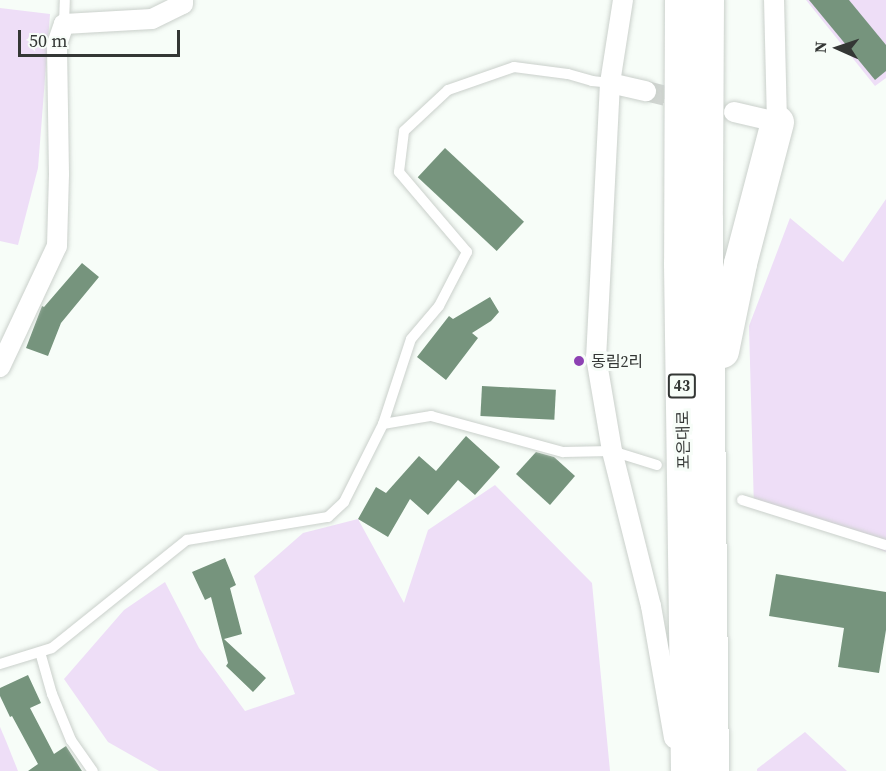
<!DOCTYPE html>
<html>
<head>
<meta charset="utf-8">
<style>
  body { margin:0 }
  #map { position:relative; width:886px; height:771px; overflow:hidden; background:#f7fdf8; font-family:"Source Serif 4","Noto Sans KR",serif }
  div>[style] { position:absolute }
  .green>* { inset:0; background:#eedef7 }
  .building>* { inset:0; background:#76947d; transform-origin:0 0 }
  .street-tunnel>* { height:20px; margin-top:-10px; transform-origin:0; background:repeating-linear-gradient(90deg,#d0d5d1 0 20px,transparent 0 30px) }
  .roads { filter:drop-shadow(0 0 2px #cad0cb) drop-shadow(0 0 2px #cad0cb) }
  .lane>* { height:10px; margin:-5px; padding:0 5px; transform-origin:5px; border-radius:5px; background:#fff }
  .street>* { height:20px; margin:-10px; padding:0 10px; transform-origin:10px; border-radius:10px; background:#fff }
  .highway>* { height:33px; margin:-16.5px; padding:0 16.5px; transform-origin:16.5px; border-radius:16.5px; background:#fff }
  .dots>* { width:16px; height:16px; translate:-50% -50%; box-sizing:border-box; border:3px solid #f7fdf8; border-radius:50% }
  span { translate:-50% -50%; white-space:nowrap; text-align:center; line-height:1.15; -webkit-text-stroke:6px #f7fdf8; paint-order:stroke }
  .shield-label span { padding:2px 4px; background:#f7fdf8; border:2px solid; border-radius:4px; -webkit-text-stroke-width:0 }
  .shield-label { font-size:15px; color:#343735; font-weight:700 }
  .poi-label { font-size:16px; color:#343735 }
  .left { translate:0 -50%; text-align:left }
  .street-label { font-size:16px; color:#343735 }
  .north { position:absolute; left:808px; top:18px; width:60px; height:60px; -webkit-text-stroke:4px #f7fdf8; paint-order:stroke; rotate:273deg; font-size:16px; font-weight:700; line-height:24px; text-align:center; color:#343735 }
  .north::after { content:''; display:block; margin:auto; width:21px; height:27px; background:#343735; clip-path:polygon(50% 0,100% 100%,50% 72%,0 100%) }
  .scale { position:absolute; left:18px; top:30px; width:162px; height:27px; box-sizing:border-box; border:3px solid #343735; border-top:0; padding-left:8px; font-size:18px; line-height:21px; white-space:nowrap; color:#343735; -webkit-text-stroke:4px #f7fdf8; paint-order:stroke }
</style>
</head>
<body>
<div id="map">
  <div class="green">
    <i style="clip-path:polygon(806px 0,886px 0,886px 78px,875px 86px)"></i>
    <i style="clip-path:polygon(0 8px,50px 14px,38px 168px,18px 245px,0 241px)"></i>
    <i style="clip-path:polygon(886px 199px,886px 552px,822px 526px,754px 509px,749px 326px,790px 218px,843px 262px)"></i>
    <i style="clip-path:polygon(495px 485px,592px 583px,610px 771px,159px 771px,108px 742px,64px 679px,124px 610px,165px 582px,199px 648px,245px 711px,295px 694px,254px 576px,303px 533px,358px 519px,404px 603px,428px 530px)"></i>
    <i style="clip-path:polygon(0 727px,6px 741px,18px 771px,0 771px)"></i>
    <i style="clip-path:polygon(805px 732px,847px 771px,757px 771px,757px 769px)"></i>
  </div>
  <div class="building">
    <i style="clip-path:polygon(809px 0,849px 0,886px 45px,886px 71px,875px 80px)"></i>
    <i style="left:445px;top:148px;width:108px;height:40px;rotate:43deg"></i>
    <i style="clip-path:polygon(82px 263px,99px 277px,61px 323px,48px 356px,26px 348px,42px 306px,44px 307px)"></i>
    <i style="clip-path:polygon(490px 297px,499px 312px,491px 321px,472px 333px,478px 338px,446px 380px,417px 357px,449px 316px,453px 319px)"></i>
    <i style="left:482px;top:386px;width:74px;height:30px;rotate:3deg"></i>
    <i style="clip-path:polygon(466px 436px,500px 467px,475px 495px,458px 480px,428px 515px,410px 499px,388px 537px,358px 519px,376px 487px,386px 493px,419px 456px,436px 471px)"></i>
    <i style="clip-path:polygon(536px 452px,554px 457px,575px 476px,550px 505px,516px 474px)"></i>
    <i style="clip-path:polygon(225px 558px,236px 585px,230px 588px,242px 634px,224px 639px,266px 678px,253px 692px,226px 666px,228px 663px,211px 597px,205px 600px,192px 572px)"></i>
    <i style="clip-path:polygon(776px 574px,886px 592px,886px 630px,879px 673px,838px 667px,844px 628px,769px 616px)"></i>
    <i style="clip-path:polygon(28px 675px,41px 703px,30px 708px,54px 754px,66px 746px,82px 771px,28px 771px,38px 764px,12px 716px,10px 717px,0 696px,0 688px)"></i>
  </div>
  <div class="street-tunnel">
    <i style="left:646px;top:91px;width:45px;rotate:14deg"></i>
  </div>
  <div class="roads">
    <div class="lane">
      <i style="left:64px;top:24px;width:24px;rotate:-88deg"></i>
      <i style="left:383px;top:424px;width:49px;rotate:-9.5deg"></i>
      <i style="left:431px;top:416px;width:137px;rotate:15.3deg"></i>
      <i style="left:563px;top:452px;width:49px;rotate:-1.2deg"></i>
      <i style="left:612px;top:451px;width:47px;rotate:17.3deg"></i>
      <i style="left:742px;top:500px;width:151px;rotate:17.4deg"></i>
      <i style="left:40px;top:652px;width:44px;rotate:74.1deg"></i>
      <i style="left:52px;top:694px;width:50px;rotate:67.6deg"></i>
      <i style="left:71px;top:740px;width:38px;rotate:55deg"></i>
      <i style="left:0;top:664px;width:54px;rotate:-17.1deg"></i>
      <i style="left:52px;top:648px;width:173px;rotate:-38.7deg"></i>
      <i style="left:187px;top:540px;width:143px;rotate:-9.3deg"></i>
      <i style="left:328px;top:517px;width:22px;rotate:-43deg"></i>
      <i style="left:344px;top:502px;width:87px;rotate:-63.4deg"></i>
      <i style="left:383px;top:424px;width:89px;rotate:-71.8deg"></i>
      <i style="left:411px;top:339px;width:43px;rotate:-49.7deg"></i>
      <i style="left:439px;top:306px;width:61px;rotate:-62.6deg"></i>
      <i style="left:467px;top:252px;width:105px;rotate:-130.4deg"></i>
      <i style="left:399px;top:172px;width:41px;rotate:-83deg"></i>
      <i style="left:404px;top:131px;width:60px;rotate:-43deg"></i>
      <i style="left:448px;top:90px;width:70px;rotate:-19.2deg"></i>
      <i style="left:514px;top:67px;width:54px;rotate:7.4deg"></i>
      <i style="left:568px;top:74px;width:25px;rotate:16deg"></i>
      <i style="left:592px;top:81px;width:18px;rotate:6deg"></i>
    </div>
    <div class="street">
      <i style="left:623px;top:0;width:84px;rotate:98.9deg"></i>
      <i style="left:610px;top:83px;width:274px;rotate:92.9deg"></i>
      <i style="left:596px;top:357px;width:95px;rotate:80.3deg"></i>
      <i style="left:612px;top:451px;width:160px;rotate:75.9deg"></i>
      <i style="left:651px;top:606px;width:134px;rotate:80.1deg"></i>
      <i style="left:610px;top:83px;width:37px;rotate:13deg"></i>
      <i style="left:734px;top:112px;width:44px;rotate:13.1deg"></i>
      <i style="left:777px;top:122px;width:122px;rotate:-91.4deg"></i>
      <i style="left:0;top:367px;width:134px;rotate:-64.8deg"></i>
      <i style="left:57px;top:246px;width:72px;rotate:-88.4deg"></i>
      <i style="left:59px;top:174px;width:130px;rotate:-90.9deg"></i>
      <i style="left:57px;top:44px;width:21px;rotate:-71deg"></i>
      <i style="left:64px;top:24px;width:88px;rotate:-3.3deg"></i>
      <i style="left:152px;top:19px;width:34px;rotate:-26deg"></i>
      <i style="left:183px;top:4px;width:4px;rotate:-90deg"></i>
    </div>
    <div class="highway">
      <i style="left:681px;top:0;width:263px;rotate:90.2deg"></i>
      <i style="left:680px;top:263px;width:508px;rotate:89.21deg"></i>
      <i style="left:707px;top:0;width:219px;rotate:90.3deg"></i>
      <i style="left:706px;top:219px;width:552px;rotate:89.38deg"></i>
      <i style="left:722px;top:351px;width:90px;rotate:-78.4deg"></i>
      <i style="left:740px;top:263px;width:146px;rotate:-75.3deg"></i>
    </div>
  </div>
  <div class="dots">
    <i style="left:579px;top:361px;background:#8d41b3"></i>
  </div>
  <div class="shield-label">
    <span style="left:682px;top:386px">43</span>
  </div>
  <div class="poi-label">
    <span class="left" style="left:591px;top:361px">동림2리</span>
  </div>
  <div class="street-label">
    <span style="left:683px;top:440px;rotate:-91deg">포은대로</span>
  </div>
  <div class="north">N</div>
  <div class="scale">50 m</div>
</div>
</body>
</html>
